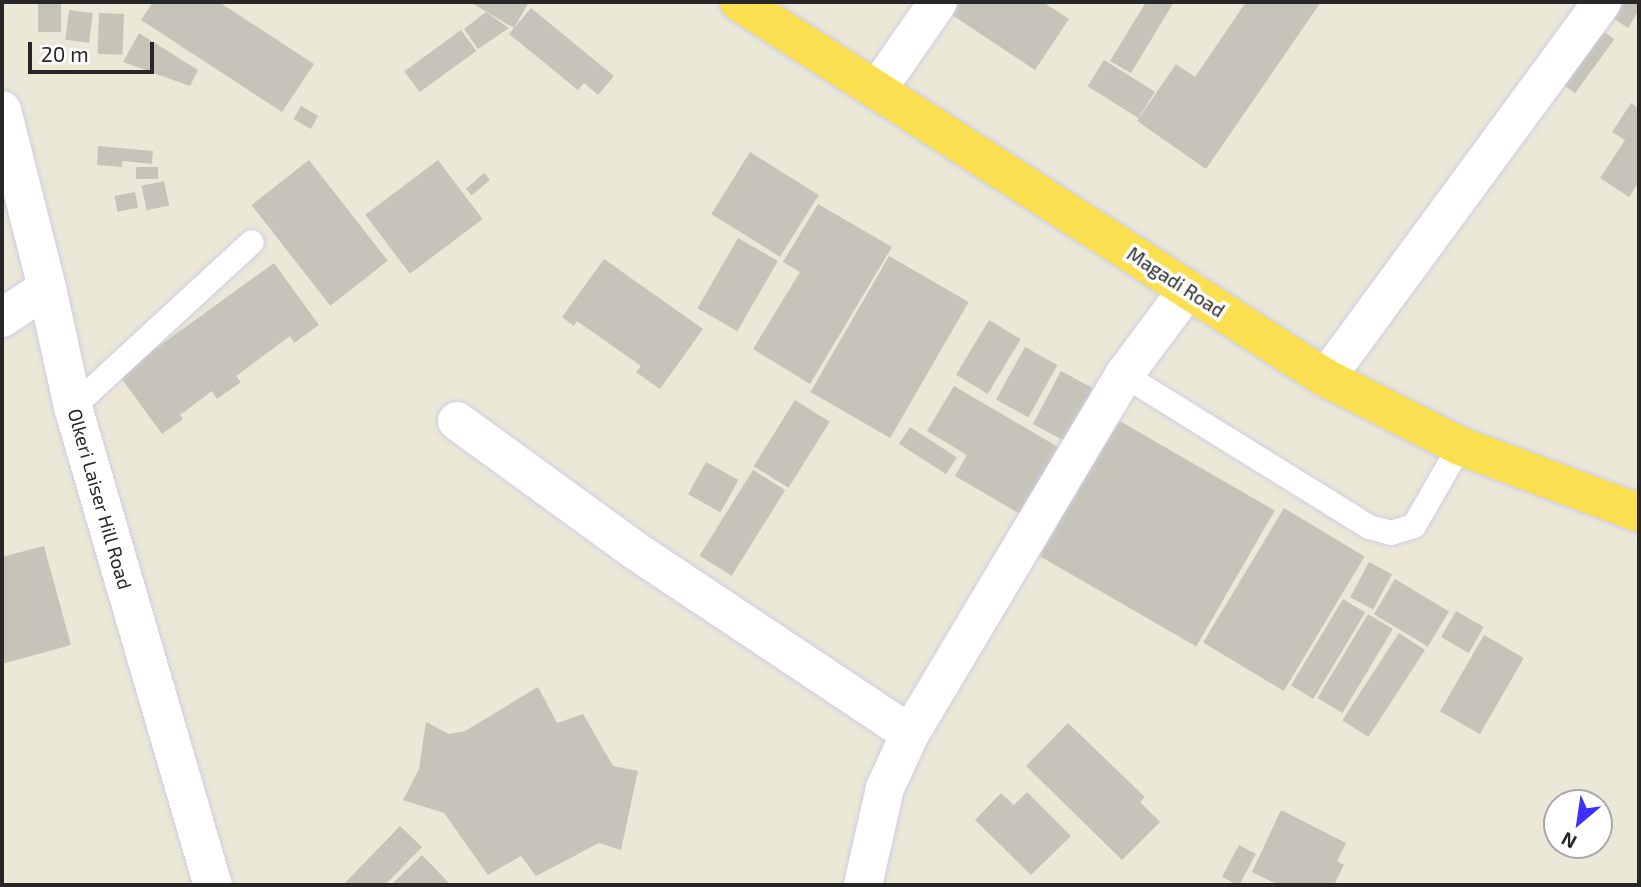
<!DOCTYPE html>
<html>
<head>
<meta charset="utf-8">
<style>
  body { margin:0 }
  #map { position:relative; width:1641px; height:887px; overflow:hidden; background:#ebe8d7; font-family:"Exo 2",sans-serif }
  div>[style] { position:absolute }
  .building>* { inset:0; background:#c6c4b8; transform-origin:0 0 }
  .roads { filter:drop-shadow(0 0 2px #cecde2) drop-shadow(0 0 2px #cecde2) }
  .service>* { height:24px; margin:-12px; padding:0 12px; transform-origin:12px; border-radius:12px; background:#fff }
  .minor>* { height:38px; margin:-19px; padding:0 19px; transform-origin:19px; border-radius:19px; background:#fff }
  .trunk>* { height:38px; margin:-19px; padding:0 19px; transform-origin:19px; border-radius:19px; background:#fae050 }
  span { translate:-50% -50%; white-space:nowrap; text-align:center; line-height:1.15; -webkit-text-stroke:7px #fff; paint-order:stroke }
  .street-label { font-size:19px; color:#272727 }
  .frame { position:absolute; inset:0; border:4px solid #272727; pointer-events:none }
  .north { position:absolute; left:1543px; top:789px; width:70px; height:70px; box-sizing:border-box; background:#fff; border:2px solid #a9a9a9; border-radius:50%; rotate:209deg; font-size:19px; font-weight:700; line-height:28px; text-align:center; color:#272727 }
  .north::after { content:''; display:block; margin:auto; width:24px; height:32px; background:#3e31ff; clip-path:polygon(50% 0,100% 100%,50% 72%,0 100%) }
  .scale { position:absolute; left:28px; top:42px; width:126px; height:32px; box-sizing:border-box; border:4px solid #272727; border-top:0; padding-left:9px; font-size:21px; line-height:24px; white-space:nowrap; color:#272727; -webkit-text-stroke:5px #fff; paint-order:stroke }
</style>
</head>
<body>
<div id="map">
  <div class="building">
    <i style="left:38px;top:2px;width:23px;height:30px"></i>
    <i style="clip-path:polygon(153px 2px,219px 2px,314px 64px,282px 112px,141px 20px)"></i>
    <i style="clip-path:polygon(470px 2px,529px 2px,514px 28px)"></i>
    <i style="clip-path:polygon(944px 2px,1043px 2px,1069px 19px,1035px 70px,940px 7px)"></i>
    <i style="clip-path:polygon(1146px 2px,1174px 2px,1131px 73px,1110px 61px)"></i>
    <i style="clip-path:polygon(1246px 2px,1321px 2px,1206px 169px,1137px 121px,1176px 64px,1195px 77px)"></i>
    <i style="clip-path:polygon(1624px 2px,1639px 2px,1639px 10px,1628px 28px,1613px 18px)"></i>
    <i style="clip-path:polygon(531px 8px,614px 76px,598px 95px,584px 83px,578px 90px,509px 34px)"></i>
    <i style="left:69px;top:10px;width:24px;height:30px;rotate:7deg"></i>
    <i style="clip-path:polygon(486px 12px,509px 28px,478px 49px,464px 29px)"></i>
    <i style="left:99px;top:13px;width:25px;height:41px;rotate:2deg"></i>
    <i style="left:1599px;top:28px;width:19px;height:67px;rotate:36deg"></i>
    <i style="left:461px;top:30px;width:26px;height:70px;rotate:54deg"></i>
    <i style="clip-path:polygon(139px 33px,198px 70px,190px 86px,123px 62px)"></i>
    <i style="left:1104px;top:60px;width:60px;height:31px;rotate:32deg"></i>
    <i style="clip-path:polygon(1631px 103px,1639px 109px,1639px 182px,1629px 197px,1600px 178px,1625px 140px,1612px 132px)"></i>
    <i style="left:301px;top:106px;width:20px;height:15px;rotate:30deg"></i>
    <i style="clip-path:polygon(98px 146px,153px 151px,152px 164px,122px 161px,122px 167px,97px 165px)"></i>
    <i style="left:750px;top:152px;width:81px;height:73px;rotate:32deg"></i>
    <i style="left:309px;top:160px;width:128px;height:73px;rotate:52deg"></i>
    <i style="left:438px;top:160px;width:74px;height:91px;rotate:53deg"></i>
    <i style="left:136px;top:167px;width:22px;height:12px"></i>
    <i style="left:484px;top:173px;width:9px;height:24px;rotate:49deg"></i>
    <i style="left:164px;top:181px;width:25px;height:23px;rotate:78deg"></i>
    <i style="left:135px;top:192px;width:16px;height:21px;rotate:79deg"></i>
    <i style="clip-path:polygon(818px 204px,892px 247px,810px 384px,753px 349px,800px 272px,783px 262px)"></i>
    <i style="left:738px;top:238px;width:46px;height:81px;rotate:30deg"></i>
    <i style="left:889px;top:256px;width:92px;height:157px;rotate:30deg"></i>
    <i style="clip-path:polygon(604px 259px,703px 329px,660px 389px,636px 372px,641px 366px,577px 321px,574px 326px,562px 317px)"></i>
    <i style="clip-path:polygon(274px 263px,319px 325px,294px 343px,290px 336px,236px 376px,241px 382px,217px 399px,212px 391px,180px 415px,183px 419px,162px 434px,119px 375px)"></i>
    <i style="left:989px;top:320px;width:37px;height:64px;rotate:31deg"></i>
    <i style="left:1025px;top:347px;width:37px;height:60px;rotate:29deg"></i>
    <i style="left:1061px;top:371px;width:36px;height:60px;rotate:28deg"></i>
    <i style="clip-path:polygon(954px 386px,1058px 447px,1020px 514px,955px 476px,967px 455px,927px 431px)"></i>
    <i style="left:795px;top:400px;width:41px;height:78px;rotate:32deg"></i>
    <i style="left:1118px;top:420px;width:181px;height:157px;rotate:30deg"></i>
    <i style="left:910px;top:427px;width:56px;height:20px;rotate:33deg"></i>
    <i style="left:706px;top:462px;width:37px;height:37px;rotate:29deg"></i>
    <i style="left:753px;top:470px;width:38px;height:101px;rotate:32deg"></i>
    <i style="left:1284px;top:508px;width:94px;height:157px;rotate:31deg"></i>
    <i style="clip-path:polygon(44px 546px,71px 645px,2px 664px,2px 557px)"></i>
    <i style="left:1369px;top:562px;width:26px;height:40px;rotate:28deg"></i>
    <i style="left:1395px;top:579px;width:63px;height:41px;rotate:31deg"></i>
    <i style="left:1343px;top:599px;width:26px;height:101px;rotate:31deg"></i>
    <i style="left:1456px;top:611px;width:32px;height:30px;rotate:30deg"></i>
    <i style="left:1368px;top:614px;width:29px;height:98px;rotate:31deg"></i>
    <i style="left:1399px;top:633px;width:31px;height:104px;rotate:33deg"></i>
    <i style="left:1484px;top:635px;width:46px;height:88px;rotate:30deg"></i>
    <i style="clip-path:polygon(538px 687px,557px 723px,583px 714px,613px 766px,638px 771px,621px 850px,599px 843px,536px 876px,521px 856px,488px 875px,444px 813px,403px 800px,419px 769px,426px 722px,449px 734px,465px 731px)"></i>
    <i style="clip-path:polygon(1068px 723px,1145px 797px,1140px 802px,1160px 822px,1122px 860px,1026px 766px)"></i>
    <i style="clip-path:polygon(1027px 792px,1071px 836px,1031px 875px,975px 820px,1001px 793px,1014px 805px)"></i>
    <i style="clip-path:polygon(1281px 810px,1346px 843px,1337px 861px,1344px 865px,1334px 885px,1279px 885px,1252px 872px)"></i>
    <i style="clip-path:polygon(400px 826px,422px 847px,385px 885px,343px 885px)"></i>
    <i style="left:1239px;top:845px;width:19px;height:36px;rotate:28deg"></i>
    <i style="clip-path:polygon(422px 855px,451px 885px,391px 885px)"></i>
  </div>
  <div class="roads">
    <div class="service">
      <i style="left:1124px;top:375px;width:288px;rotate:31.8deg"></i>
      <i style="left:1369px;top:527px;width:23px;rotate:15deg"></i>
      <i style="left:1391px;top:533px;width:24px;rotate:-17deg"></i>
      <i style="left:1414px;top:526px;width:92px;rotate:-60.1deg"></i>
      <i style="left:73px;top:407px;width:243px;rotate:-42.7deg"></i>
    </div>
    <div class="minor">
      <i style="left:877px;top:90px;width:107px;rotate:-55.3deg"></i>
      <i style="left:2px;top:110px;width:184px;rotate:75.8deg"></i>
      <i style="left:47px;top:288px;width:122px;rotate:77.7deg"></i>
      <i style="left:73px;top:407px;width:498px;rotate:73.7deg"></i>
      <i style="left:2px;top:318px;width:54px;rotate:-33.7deg"></i>
      <i style="left:1326px;top:378px;width:466px;rotate:-53.7deg"></i>
      <i style="left:457px;top:421px;width:218px;rotate:36deg"></i>
      <i style="left:633px;top:549px;width:333px;rotate:33.7deg"></i>
      <i style="left:863px;top:885px;width:99px;rotate:-77.2deg"></i>
      <i style="left:885px;top:788px;width:60px;rotate:-65.2deg"></i>
      <i style="left:910px;top:734px;width:418px;rotate:-59.2deg"></i>
      <i style="left:1124px;top:375px;width:107px;rotate:-53.3deg"></i>
    </div>
    <div class="trunk">
      <i style="left:739px;top:2px;width:697px;rotate:32.64deg"></i>
      <i style="left:1326px;top:378px;width:150px;rotate:26.9deg"></i>
      <i style="left:1460px;top:446px;width:191px;rotate:20.5deg"></i>
    </div>
  </div>
  <div class="street-label">
    <span style="left:1176px;top:282px;rotate:33deg">Magadi Road</span>
    <span style="left:100px;top:499px;rotate:74deg">Olkeri Laiser Hill Road</span>
  </div>
  <div class="frame"></div>
  <div class="north">N</div>
  <div class="scale">20 m</div>
</div>
</body>
</html>
